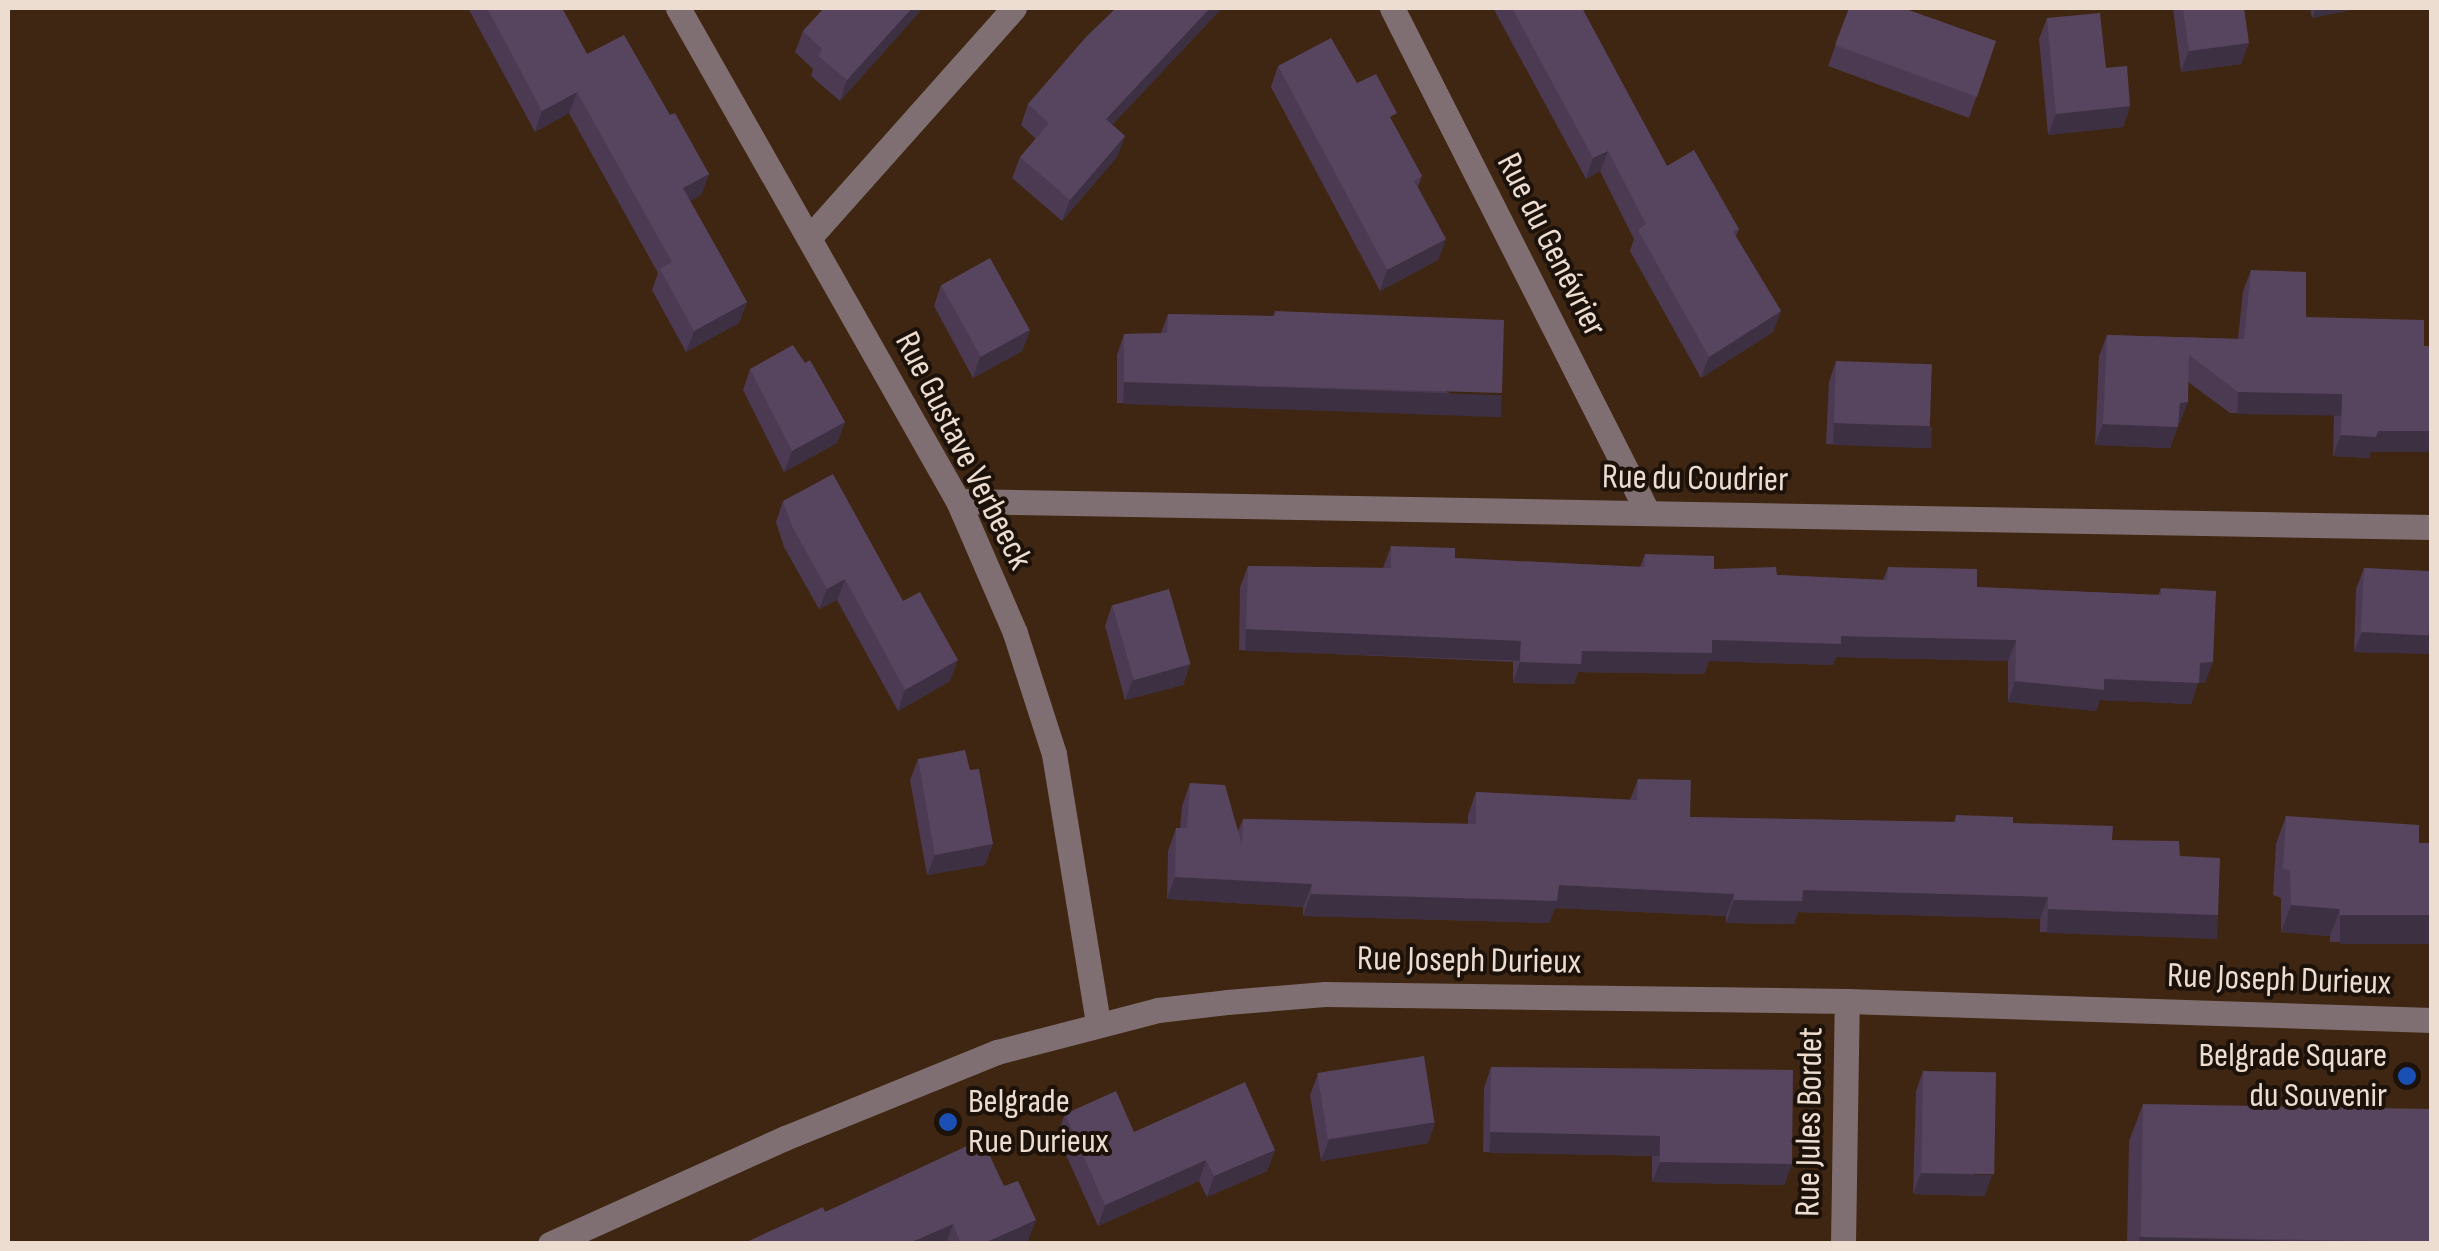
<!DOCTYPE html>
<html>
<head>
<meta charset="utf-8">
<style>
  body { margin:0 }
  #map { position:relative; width:2439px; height:1251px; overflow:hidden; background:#3e2612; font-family:"Sofia Sans Condensed",sans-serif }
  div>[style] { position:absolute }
  .minor>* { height:25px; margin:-12.5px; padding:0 12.5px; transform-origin:12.5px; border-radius:12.5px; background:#806f72 }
  .wall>* { inset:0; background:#4b3a51 }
  .shaded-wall>* { inset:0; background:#3d3042; transform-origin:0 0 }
  .building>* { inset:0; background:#57445e; transform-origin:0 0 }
  .dots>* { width:28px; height:28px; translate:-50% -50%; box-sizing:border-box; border:5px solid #1d1209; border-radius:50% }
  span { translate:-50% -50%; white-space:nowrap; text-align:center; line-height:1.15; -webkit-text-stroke:8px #1d1209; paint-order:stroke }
  .street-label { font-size:35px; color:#edddd0 }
  .poi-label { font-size:35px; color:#edddd0 }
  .right { translate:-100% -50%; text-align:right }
  .left { translate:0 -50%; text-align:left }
  .frame { position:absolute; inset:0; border:10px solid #edddd0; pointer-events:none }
</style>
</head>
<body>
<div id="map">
  <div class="minor">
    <i style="left:678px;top:8px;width:567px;rotate:60.41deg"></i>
    <i style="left:958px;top:501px;width:144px;rotate:66.6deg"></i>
    <i style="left:1015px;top:633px;width:127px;rotate:72.1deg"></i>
    <i style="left:1054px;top:754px;width:273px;rotate:80.7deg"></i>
    <i style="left:1392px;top:8px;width:566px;rotate:63.12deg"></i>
    <i style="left:809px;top:238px;width:308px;rotate:-48.3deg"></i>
    <i style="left:958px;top:501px;width:1474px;rotate:1.01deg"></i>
    <i style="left:550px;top:1244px;width:258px;rotate:-24.3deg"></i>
    <i style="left:785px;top:1138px;width:229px;rotate:-22.1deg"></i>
    <i style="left:997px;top:1052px;width:166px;rotate:-14.6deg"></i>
    <i style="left:1158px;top:1010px;width:69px;rotate:-6.6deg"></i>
    <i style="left:1227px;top:1002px;width:98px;rotate:-4.7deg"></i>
    <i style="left:1325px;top:994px;width:522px;rotate:0.77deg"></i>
    <i style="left:1847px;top:1001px;width:585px;rotate:1.86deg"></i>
    <i style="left:1843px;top:1244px;width:243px;rotate:-89.1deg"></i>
  </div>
  <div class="wall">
    <i style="clip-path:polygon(468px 8px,562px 8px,587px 54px,670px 115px,709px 174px,701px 195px,690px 201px,747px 302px,739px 323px,686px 352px,652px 290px,658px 273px,569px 113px,535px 132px)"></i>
    <i style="clip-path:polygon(824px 8px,923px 8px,840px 101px,811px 76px,813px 69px,795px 52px,803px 31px)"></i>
    <i style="clip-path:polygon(1116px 8px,1222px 8px,1112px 125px,1125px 136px,1117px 157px,1062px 221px,1012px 178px,1020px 157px,1036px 139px,1021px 125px,1028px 104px)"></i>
    <i style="clip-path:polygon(1493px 8px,1582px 8px,1667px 166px,1739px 229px,1736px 236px,1781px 311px,1773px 332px,1701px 378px,1630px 251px,1634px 239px,1600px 171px,1586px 179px)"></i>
    <i style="clip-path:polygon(1849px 8px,1996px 41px,1969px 118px,1828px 66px)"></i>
    <i style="clip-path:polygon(2173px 8px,2244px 8px,2241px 64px,2181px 72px)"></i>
    <i style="clip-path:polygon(2310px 8px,2360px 8px,2312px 18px)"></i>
    <i style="clip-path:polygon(2047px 18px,2130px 106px,2123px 127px,2048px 135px,2039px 39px)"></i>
    <i style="clip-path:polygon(1278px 66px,1357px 83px,1393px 123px,1422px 176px,1418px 187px,1446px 239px,1438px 260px,1380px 291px,1271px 87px)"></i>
    <i style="clip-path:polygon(2251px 270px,2306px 317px,2371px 452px,2369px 458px,2333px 456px,2334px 415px,2230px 413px,2188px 382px,2180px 423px,2178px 423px,2170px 448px,2095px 445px,2099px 356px,2107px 335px,2238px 339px,2243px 291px)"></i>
    <i style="clip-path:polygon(941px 285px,1030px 330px,1022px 351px,973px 378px,934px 306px)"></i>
    <i style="clip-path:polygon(1275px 311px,1494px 414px,1117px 403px,1117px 355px,1124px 334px,1161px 333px,1168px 314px,1273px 316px)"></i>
    <i style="clip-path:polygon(1836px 361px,1924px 447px,1826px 444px,1829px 382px)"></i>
    <i style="clip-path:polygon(750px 369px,845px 422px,837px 443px,784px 472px,743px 390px)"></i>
    <i style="clip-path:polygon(783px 501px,903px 601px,950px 681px,898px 711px,837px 600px,819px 609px,784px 547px,776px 522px)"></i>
    <i style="clip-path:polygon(1391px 546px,1455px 558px,1640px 567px,1645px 554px,1714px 569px,1777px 575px,1883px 580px,1888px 567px,1977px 587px,2158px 595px,2161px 588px,2205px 683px,2198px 683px,2191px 704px,2100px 700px,2096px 711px,2008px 702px,2008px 661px,1836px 657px,1833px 665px,1709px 661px,1704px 674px,1578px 672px,1574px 684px,1513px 683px,1513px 662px,1239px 650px,1240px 587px,1248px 566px,1383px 568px)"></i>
    <i style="clip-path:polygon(2364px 568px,2432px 571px,2432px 654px,2354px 652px,2356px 589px)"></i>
    <i style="clip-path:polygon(1112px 605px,1190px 664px,1183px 685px,1125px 700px,1105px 626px)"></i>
    <i style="clip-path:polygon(918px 759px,985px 865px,927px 875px,910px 780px)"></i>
    <i style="clip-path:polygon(1638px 779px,1690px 817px,1954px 822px,1956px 815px,2112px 840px,2180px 856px,2218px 915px,2210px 938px,2040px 932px,2040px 919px,1798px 912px,1794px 924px,1726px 923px,1726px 916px,1555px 908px,1549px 923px,1303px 916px,1303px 907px,1167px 899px,1168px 851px,1176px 828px,1180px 828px,1182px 806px,1190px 783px,1238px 831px,1243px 819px,1468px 824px,1468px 815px,1476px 792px,1630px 800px)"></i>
    <i style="clip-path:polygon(2286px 816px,2419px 843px,2432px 843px,2432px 942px,2330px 942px,2330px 936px,2281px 932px,2281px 898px,2273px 895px,2276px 844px)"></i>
    <i style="clip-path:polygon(1491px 1067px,1792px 1164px,1784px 1185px,1652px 1182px,1652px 1156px,1483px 1152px,1484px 1088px)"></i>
    <i style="clip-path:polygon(1923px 1071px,1985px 1196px,1913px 1194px,1916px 1091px)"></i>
    <i style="clip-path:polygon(1318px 1074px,1435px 1122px,1428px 1143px,1321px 1161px,1310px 1095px)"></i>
    <i style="clip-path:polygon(2143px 1104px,2432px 1244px,2127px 1244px,2129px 1141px)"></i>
    <i style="clip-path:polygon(1065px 1114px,1134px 1132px,1275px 1150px,1267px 1171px,1207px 1197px,1199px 1181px,1098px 1226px,1057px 1135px)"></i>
    <i style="clip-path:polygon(1004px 1186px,1028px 1241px,1023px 1244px,742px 1244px,825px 1212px)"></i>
  </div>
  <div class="shaded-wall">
    <i style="clip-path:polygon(912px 8px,923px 8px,840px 101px,847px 80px)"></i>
    <i style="clip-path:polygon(1210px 8px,1222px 8px,1098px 140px,1106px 119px)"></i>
    <i style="clip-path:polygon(2316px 8px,2360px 8px,2312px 18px)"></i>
    <i style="clip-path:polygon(2249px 43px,2241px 64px,2181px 72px,2189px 51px)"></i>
    <i style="clip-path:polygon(577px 92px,569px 113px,535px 132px,542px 111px)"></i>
    <i style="clip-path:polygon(2130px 106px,2123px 127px,2048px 135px,2056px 114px)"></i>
    <i style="clip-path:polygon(1125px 136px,1117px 157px,1062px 221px,1070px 200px)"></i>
    <i style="clip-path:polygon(1608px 151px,1600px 171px,1586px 179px,1593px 158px)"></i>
    <i style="clip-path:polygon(709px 174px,701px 195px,675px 209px,683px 188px)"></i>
    <i style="clip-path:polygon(1446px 239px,1438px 260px,1380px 291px,1387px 270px)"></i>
    <i style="clip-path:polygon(747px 302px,739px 323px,686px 352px,694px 331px)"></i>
    <i style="clip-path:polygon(1781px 311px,1773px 332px,1701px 378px,1709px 357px)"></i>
    <i style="clip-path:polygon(1030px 330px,1022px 351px,973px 378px,980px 357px)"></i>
    <i style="left:1124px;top:382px;width:378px;height:22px;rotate:2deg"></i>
    <i style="left:2238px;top:392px;width:104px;height:22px;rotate:1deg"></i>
    <i style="clip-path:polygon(2188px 402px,2180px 423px,2173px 424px,2180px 403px)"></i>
    <i style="clip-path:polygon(845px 422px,837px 443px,784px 472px,792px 451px)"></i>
    <i style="left:1834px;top:423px;width:98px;height:22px;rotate:2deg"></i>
    <i style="clip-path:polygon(2103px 424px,2178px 427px,2170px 448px,2095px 445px)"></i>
    <i style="clip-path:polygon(2378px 431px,2432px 431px,2432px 452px,2371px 452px,2369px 458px,2333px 456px,2341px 435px)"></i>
    <i style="clip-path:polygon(845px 579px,837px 600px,819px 609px,827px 589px)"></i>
    <i style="left:1246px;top:629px;width:275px;height:22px;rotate:2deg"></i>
    <i style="clip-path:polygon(2362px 632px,2432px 633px,2432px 654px,2354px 652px)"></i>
    <i style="clip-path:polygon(1841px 636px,2016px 640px,2008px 661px,1836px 657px,1833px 665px,1709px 661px,1704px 674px,1578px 672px,1574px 684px,1513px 683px,1520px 662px,1582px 651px,1712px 640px)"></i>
    <i style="clip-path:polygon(958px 660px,950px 681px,898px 711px,905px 690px)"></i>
    <i style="clip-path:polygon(2213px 662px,2205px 683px,2198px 683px,2191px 704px,2100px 700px,2096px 711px,2008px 702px,2015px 681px,2104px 679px,2200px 663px)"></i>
    <i style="clip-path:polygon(1190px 664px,1183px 685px,1125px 700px,1133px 679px)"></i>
    <i style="clip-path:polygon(993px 844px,985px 865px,927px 875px,935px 855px)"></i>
    <i style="clip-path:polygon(1175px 877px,1312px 884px,1303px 907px,1167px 899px)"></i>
    <i style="clip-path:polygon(1559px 885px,1734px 894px,1726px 916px,1555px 908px,1549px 923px,1303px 916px,1311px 894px)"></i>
    <i style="clip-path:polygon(1803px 890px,1907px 892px,2048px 897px,2040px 919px,1798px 912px,1794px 924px,1726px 923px,1734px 900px)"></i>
    <i style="clip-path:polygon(2291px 905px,2340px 909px,2330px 936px,2281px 932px)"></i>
    <i style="left:2048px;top:909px;width:170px;height:24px;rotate:2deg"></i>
    <i style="left:2340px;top:915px;width:92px;height:29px"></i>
    <i style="clip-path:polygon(1435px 1122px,1428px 1143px,1321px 1161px,1329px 1140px)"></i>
    <i style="left:1490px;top:1132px;width:170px;height:21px;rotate:1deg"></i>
    <i style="clip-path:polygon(1275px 1150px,1267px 1171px,1207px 1197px,1214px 1176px)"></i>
    <i style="clip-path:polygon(1206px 1160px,1199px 1181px,1098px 1226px,1105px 1205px)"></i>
    <i style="clip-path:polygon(1660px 1162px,1792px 1164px,1784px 1185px,1652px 1182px)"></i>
    <i style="clip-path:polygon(1921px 1173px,1992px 1175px,1985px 1196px,1913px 1194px)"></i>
    <i style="clip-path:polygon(1036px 1220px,1028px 1241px,1023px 1244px,982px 1244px)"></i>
    <i style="clip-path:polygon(953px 1224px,946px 1244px,907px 1244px)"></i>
    <i style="clip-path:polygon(2140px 1237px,2410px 1244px,2137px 1244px)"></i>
  </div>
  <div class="building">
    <i style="clip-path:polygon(487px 8px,562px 8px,587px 54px,624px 35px,670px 115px,675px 113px,709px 174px,683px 188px,747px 302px,694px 331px,660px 269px,672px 262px,577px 92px,542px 111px)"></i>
    <i style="clip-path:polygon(824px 8px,912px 8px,847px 80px,818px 56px,822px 49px,803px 31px)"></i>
    <i style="clip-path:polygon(1116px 8px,1210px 8px,1106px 119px,1125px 136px,1070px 200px,1020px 157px,1049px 123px,1028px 104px,1086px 37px)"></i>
    <i style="clip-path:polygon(1512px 8px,1582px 8px,1667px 166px,1694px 150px,1739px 229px,1733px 232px,1781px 311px,1709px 357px,1638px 230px,1646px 224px,1608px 151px,1593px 158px)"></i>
    <i style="clip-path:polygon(1849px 8px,1903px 8px,1996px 41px,1977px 97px,1835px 45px)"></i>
    <i style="clip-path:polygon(2183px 8px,2244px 8px,2249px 43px,2189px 51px)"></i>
    <i style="clip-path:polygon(2100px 13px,2106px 68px,2127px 66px,2130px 106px,2056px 114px,2047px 18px)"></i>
    <i style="clip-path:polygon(1331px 38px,1357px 83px,1376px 74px,1397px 113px,1390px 117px,1422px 176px,1414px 181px,1446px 239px,1387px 270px,1278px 66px)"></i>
    <i style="left:990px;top:258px;width:82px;height:56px;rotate:61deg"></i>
    <i style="clip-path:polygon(2251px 270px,2306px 272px,2306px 317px,2424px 320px,2424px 346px,2432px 346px,2432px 431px,2378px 431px,2376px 437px,2341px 435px,2342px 394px,2238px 392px,2189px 355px,2188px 402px,2180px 403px,2178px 427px,2103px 424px,2107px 335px,2244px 339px)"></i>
    <i style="clip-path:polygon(1275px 311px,1504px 320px,1502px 393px,1124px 382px,1124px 334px,1167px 333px,1168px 314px,1275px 316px)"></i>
    <i style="clip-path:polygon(793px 345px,805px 363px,810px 360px,845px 422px,792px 451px,750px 369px)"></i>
    <i style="left:1836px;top:361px;width:96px;height:62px;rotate:2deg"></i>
    <i style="clip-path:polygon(833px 474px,903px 601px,920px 592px,958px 660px,905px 690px,845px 579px,827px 589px,792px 526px,783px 501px)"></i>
    <i style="clip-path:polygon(1391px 546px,1455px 548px,1455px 558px,1644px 567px,1645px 554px,1714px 556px,1714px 569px,1776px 567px,1777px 575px,1887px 580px,1888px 567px,1977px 569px,1977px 587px,2161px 595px,2161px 588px,2216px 591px,2213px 662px,2200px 663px,2199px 683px,2104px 679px,2104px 690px,2015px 681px,2016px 640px,1841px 636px,1841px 644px,1712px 640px,1712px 653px,1582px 651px,1581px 664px,1520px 662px,1521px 641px,1246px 629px,1248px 566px,1391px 568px)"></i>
    <i style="left:2364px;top:568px;width:68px;height:64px;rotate:3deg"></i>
    <i style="left:1169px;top:589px;width:78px;height:59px;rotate:74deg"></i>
    <i style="clip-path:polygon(965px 750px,970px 770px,979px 769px,993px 844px,935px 855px,918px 759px)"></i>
    <i style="clip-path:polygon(1638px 779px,1691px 780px,1690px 817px,1956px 822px,1956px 815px,2013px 817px,2013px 823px,2113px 826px,2112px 840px,2179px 841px,2180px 856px,2220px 858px,2218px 915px,2048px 909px,2048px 897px,1803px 890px,1802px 901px,1734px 900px,1734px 894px,1559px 885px,1557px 901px,1311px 894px,1312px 884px,1175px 877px,1176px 828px,1187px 828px,1190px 783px,1225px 785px,1242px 845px,1243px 819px,1476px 824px,1476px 792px,1637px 800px)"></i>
    <i style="clip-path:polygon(2286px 816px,2419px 825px,2419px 843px,2432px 843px,2432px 915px,2340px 915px,2340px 909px,2291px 905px,2290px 871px,2283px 868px)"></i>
    <i style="left:1424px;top:1056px;width:67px;height:108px;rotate:81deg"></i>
    <i style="clip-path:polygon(1491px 1067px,1793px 1070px,1792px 1164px,1660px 1162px,1660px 1136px,1490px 1132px)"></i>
    <i style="left:1923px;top:1071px;width:73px;height:102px;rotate:1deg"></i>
    <i style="clip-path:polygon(1245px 1082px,1275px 1150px,1214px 1176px,1206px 1160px,1105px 1205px,1065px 1114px,1116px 1091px,1134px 1132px)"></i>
    <i style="left:2143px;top:1104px;width:289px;height:133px;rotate:1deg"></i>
    <i style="clip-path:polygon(982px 1139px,1004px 1186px,1018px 1181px,1036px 1220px,982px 1244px,961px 1244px,953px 1224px,907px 1244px,742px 1244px,823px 1207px,825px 1212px)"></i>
  </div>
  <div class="dots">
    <i style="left:2407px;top:1076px;background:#1a4fb4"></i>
    <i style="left:948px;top:1122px;background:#1a4fb4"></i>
  </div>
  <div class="street-label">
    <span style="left:1551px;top:245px;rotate:63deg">Rue du Genévrier</span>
    <span style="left:963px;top:451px;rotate:63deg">Rue Gustave Verbeeck</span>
    <span style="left:1695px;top:479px;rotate:1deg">Rue du Coudrier</span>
    <span style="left:1469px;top:961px;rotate:1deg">Rue Joseph Durieux</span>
    <span style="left:2279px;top:980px;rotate:2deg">Rue Joseph Durieux</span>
    <span style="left:1810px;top:1122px;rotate:-89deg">Rue Jules Bordet</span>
  </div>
  <div class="poi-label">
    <span class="right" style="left:2387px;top:1076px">Belgrade Square<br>du Souvenir</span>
    <span class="left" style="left:968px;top:1122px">Belgrade<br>Rue Durieux</span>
  </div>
  <div class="frame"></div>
</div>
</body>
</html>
